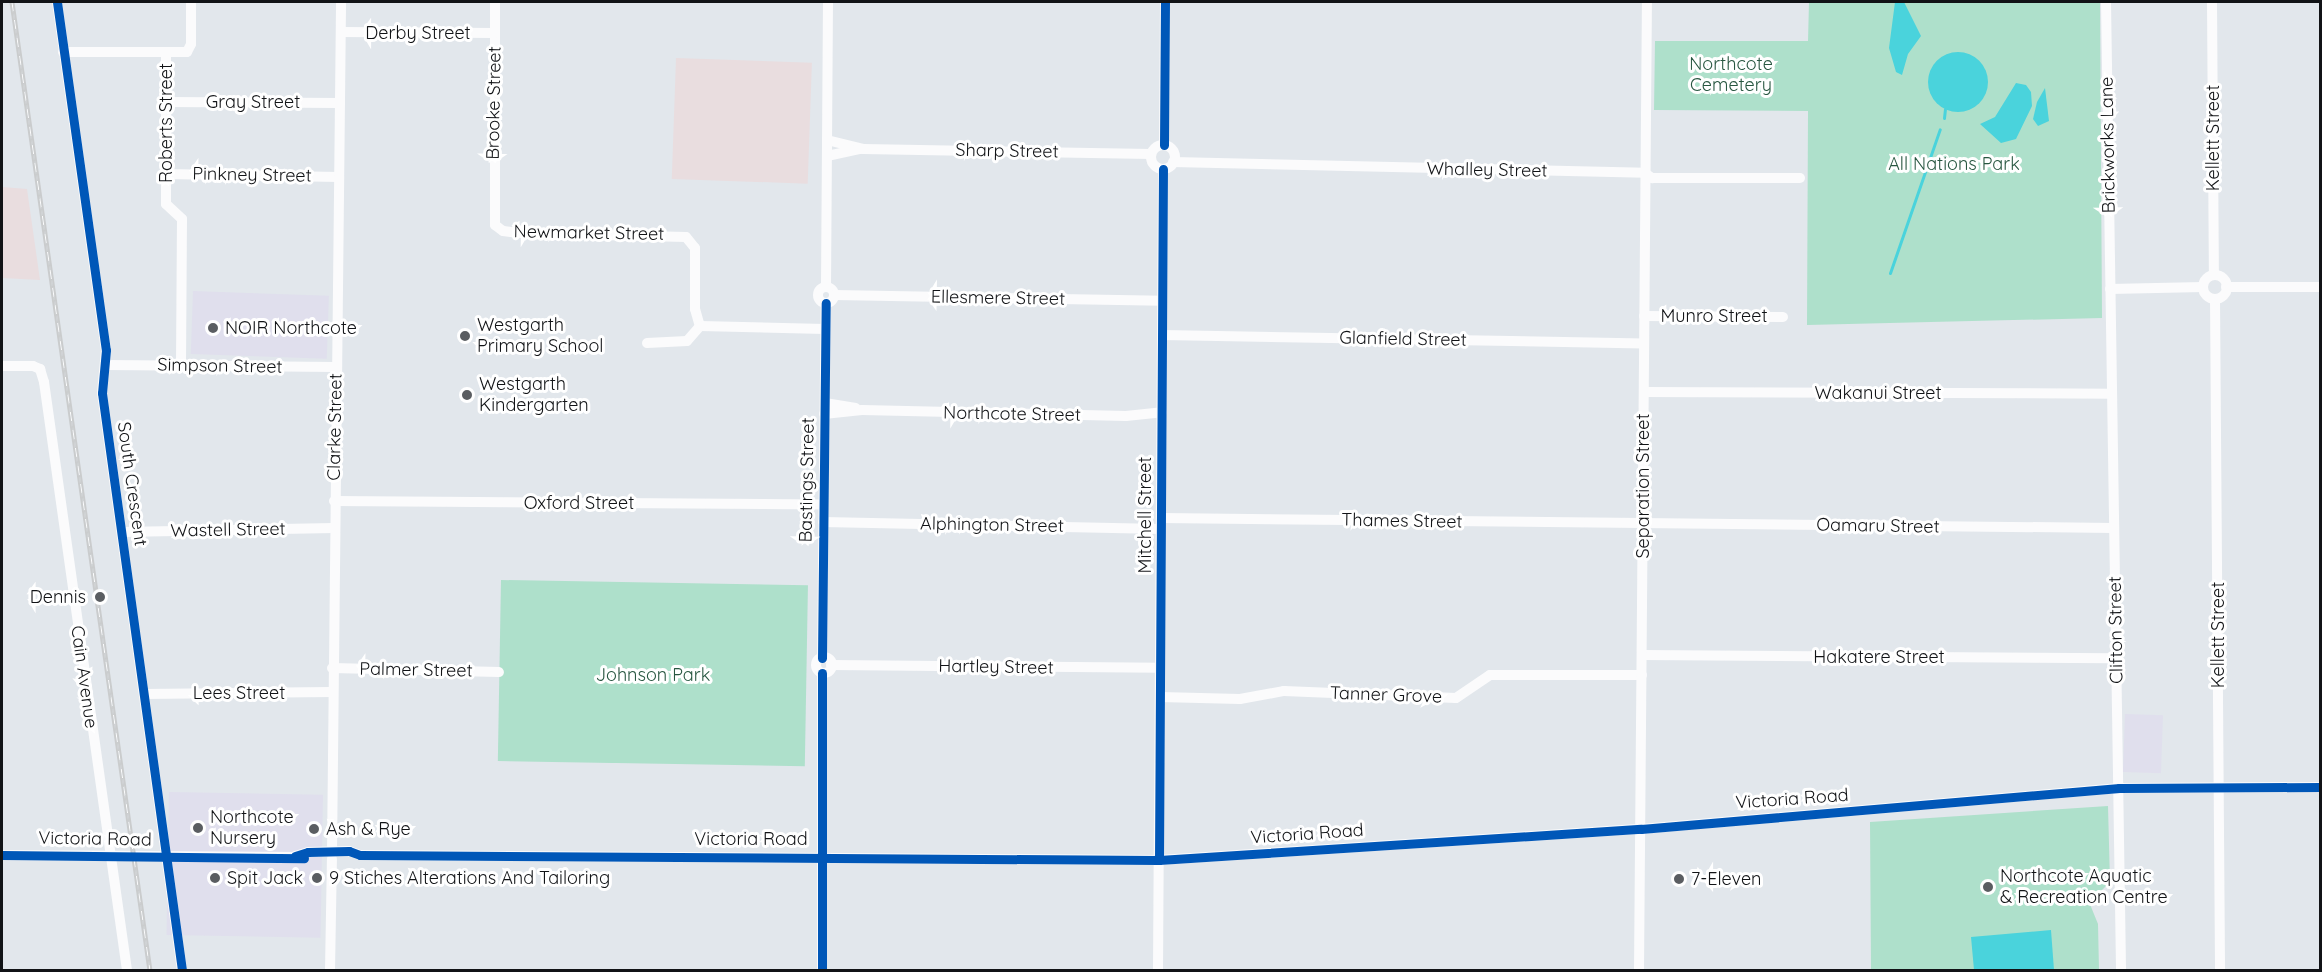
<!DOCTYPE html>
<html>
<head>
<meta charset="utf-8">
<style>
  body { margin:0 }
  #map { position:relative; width:2322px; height:972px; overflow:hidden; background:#e2e7ec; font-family:Quicksand,sans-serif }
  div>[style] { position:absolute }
  .commercial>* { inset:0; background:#e0dfed; transform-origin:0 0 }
  .industrial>* { inset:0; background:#e9dddf; transform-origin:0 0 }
  .green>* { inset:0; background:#aee0cb; transform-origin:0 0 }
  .water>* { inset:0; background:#4ad3dc }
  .round { border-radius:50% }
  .stream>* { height:3px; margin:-1.5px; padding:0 1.5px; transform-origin:1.5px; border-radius:1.5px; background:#4ad3dc }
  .minor>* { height:10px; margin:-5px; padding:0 5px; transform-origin:5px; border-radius:5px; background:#fbfbfc }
  .minor>.ring { margin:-5px; padding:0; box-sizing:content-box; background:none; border:10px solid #fbfbfc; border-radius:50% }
  .rail>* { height:5px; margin-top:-2.5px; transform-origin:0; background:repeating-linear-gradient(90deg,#fff 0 9px,#cacccd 0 18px); box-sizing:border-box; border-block:2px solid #cacccd }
  .cycleway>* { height:9px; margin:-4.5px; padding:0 4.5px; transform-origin:4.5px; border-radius:4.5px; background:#0057b8 }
  .dots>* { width:16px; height:16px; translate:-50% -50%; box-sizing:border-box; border:3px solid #fff; border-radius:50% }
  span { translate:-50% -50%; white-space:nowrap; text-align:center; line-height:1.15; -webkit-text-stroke:6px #fff; paint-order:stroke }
  .street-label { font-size:18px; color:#111316 }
  .park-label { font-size:18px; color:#285741 }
  .poi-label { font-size:18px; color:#111316 }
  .left { translate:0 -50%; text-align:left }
  .right { translate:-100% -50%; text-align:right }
  .frame { position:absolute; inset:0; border:3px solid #111316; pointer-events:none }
</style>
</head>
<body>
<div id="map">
  <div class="commercial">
    <i style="left:193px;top:291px;width:136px;height:63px;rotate:2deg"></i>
    <i style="left:2125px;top:714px;width:38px;height:58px;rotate:2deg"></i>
    <i style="left:169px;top:792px;width:154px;height:143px;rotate:1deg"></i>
  </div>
  <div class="industrial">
    <i style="left:676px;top:58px;width:136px;height:121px;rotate:2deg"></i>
    <i style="clip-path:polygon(2px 187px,27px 189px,40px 280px,2px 278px)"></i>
  </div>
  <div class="green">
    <i style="clip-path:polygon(1809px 2px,2100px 2px,2102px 318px,1807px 325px,1808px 111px,1654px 110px,1655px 41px,1808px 41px)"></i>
    <i style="left:501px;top:580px;width:307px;height:181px;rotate:1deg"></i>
    <i style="clip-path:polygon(2108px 806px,2110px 882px,2101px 891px,2085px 892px,2098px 924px,2099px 970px,1871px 970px,1870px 822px)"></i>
  </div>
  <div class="water">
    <i style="clip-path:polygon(1895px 2px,1904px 2px,1921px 36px,1908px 54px,1902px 75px,1896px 72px,1889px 48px)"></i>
    <i class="round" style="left:1928px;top:52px;width:60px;height:60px"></i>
    <i style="clip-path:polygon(2016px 83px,2026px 85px,2031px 92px,2032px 106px,2016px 139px,2001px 143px,1980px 124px,1995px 117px)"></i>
    <i style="clip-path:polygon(2045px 88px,2049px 121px,2038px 126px,2033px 119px,2037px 102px)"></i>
    <i style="clip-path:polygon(2051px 930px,2054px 970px,1974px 970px,1971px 937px)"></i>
  </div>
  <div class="stream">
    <i style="left:1944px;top:118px;width:9px;rotate:-84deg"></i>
    <i style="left:1890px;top:273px;width:152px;rotate:-70.9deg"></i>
  </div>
  <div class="minor">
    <i style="left:57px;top:2px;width:351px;rotate:82deg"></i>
    <i style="left:106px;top:350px;width:43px;rotate:95.3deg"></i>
    <i style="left:102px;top:393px;width:583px;rotate:82.11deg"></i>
    <i style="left:495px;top:2px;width:223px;rotate:90deg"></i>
    <i style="left:495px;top:225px;width:10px;rotate:37deg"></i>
    <i style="left:503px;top:231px;width:16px;rotate:7deg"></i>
    <i style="left:519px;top:233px;width:167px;rotate:1.4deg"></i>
    <i style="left:686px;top:237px;width:14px;rotate:51deg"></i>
    <i style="left:695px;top:248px;width:61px;rotate:90deg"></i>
    <i style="left:695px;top:309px;width:18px;rotate:74deg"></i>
    <i style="left:2106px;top:2px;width:968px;rotate:89.11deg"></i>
    <i style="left:2212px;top:2px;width:273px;rotate:89.6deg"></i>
    <i style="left:341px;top:32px;width:154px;rotate:0.4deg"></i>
    <i style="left:63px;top:52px;width:124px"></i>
    <i style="left:187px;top:52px;width:9px;rotate:-63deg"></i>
    <i style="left:191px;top:44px;width:42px;rotate:-90deg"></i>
    <i style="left:166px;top:53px;width:151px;rotate:90deg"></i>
    <i style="left:166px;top:204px;width:22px;rotate:43deg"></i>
    <i style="left:182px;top:219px;width:147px;rotate:90.4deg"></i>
    <i style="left:166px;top:102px;width:174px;rotate:0.3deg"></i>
    <i style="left:827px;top:140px;width:37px;rotate:14deg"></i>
    <i style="left:863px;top:149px;width:288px;rotate:1deg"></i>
    <i style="left:1164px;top:145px;width:143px;rotate:-89.6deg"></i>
    <i class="ring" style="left:1151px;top:145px;width:14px;height:14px"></i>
    <i style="left:827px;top:156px;width:34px;rotate:-12deg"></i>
    <i style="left:1173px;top:162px;width:472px;rotate:1.3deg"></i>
    <i style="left:1645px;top:173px;width:9px;rotate:36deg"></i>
    <i style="left:1652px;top:178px;width:148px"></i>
    <i style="left:165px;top:174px;width:174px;rotate:1deg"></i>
    <i class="ring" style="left:2203px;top:275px;width:14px;height:14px"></i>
    <i style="left:826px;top:287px;width:285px;rotate:-89.6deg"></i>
    <i style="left:2226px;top:287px;width:94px"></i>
    <i class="ring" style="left:818px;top:287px;width:6px;height:6px"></i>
    <i style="left:2110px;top:289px;width:93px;rotate:-1.2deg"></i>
    <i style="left:834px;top:295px;width:328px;rotate:1deg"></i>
    <i style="left:2215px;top:299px;width:671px;rotate:89.57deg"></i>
    <i style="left:1644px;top:316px;width:139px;rotate:0.4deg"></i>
    <i style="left:700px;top:326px;width:125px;rotate:1.4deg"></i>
    <i style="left:1162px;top:335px;width:482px;rotate:1deg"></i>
    <i style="left:647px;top:343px;width:40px;rotate:-2.9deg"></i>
    <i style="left:687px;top:341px;width:20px;rotate:-49deg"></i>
    <i style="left:105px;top:365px;width:230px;rotate:0.5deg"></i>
    <i style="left:2px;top:366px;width:31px"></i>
    <i style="left:33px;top:366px;width:8px;rotate:23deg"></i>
    <i style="left:40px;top:369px;width:14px;rotate:73deg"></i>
    <i style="left:44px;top:382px;width:594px;rotate:81.97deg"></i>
    <i style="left:1644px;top:392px;width:468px;rotate:0.2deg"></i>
    <i style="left:825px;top:403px;width:31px;rotate:9deg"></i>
    <i style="left:824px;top:414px;width:38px;rotate:-6deg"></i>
    <i style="left:862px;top:410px;width:264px;rotate:1.3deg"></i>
    <i style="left:1126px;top:416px;width:36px;rotate:-6deg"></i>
    <i style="left:334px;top:501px;width:489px;rotate:0.4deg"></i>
    <i style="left:1161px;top:518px;width:952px;rotate:0.6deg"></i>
    <i style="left:823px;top:522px;width:338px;rotate:1.2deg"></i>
    <i style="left:122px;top:532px;width:212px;rotate:-1.1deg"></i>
    <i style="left:1642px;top:655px;width:474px;rotate:0.4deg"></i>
    <i class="ring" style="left:816px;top:657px;width:6px;height:6px"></i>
    <i style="left:822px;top:658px;width:355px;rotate:-89.4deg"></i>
    <i style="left:831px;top:665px;width:329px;rotate:0.5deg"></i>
    <i style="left:332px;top:668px;width:167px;rotate:1.4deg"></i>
    <i style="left:822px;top:673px;width:297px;rotate:90deg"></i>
    <i style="left:145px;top:694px;width:187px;rotate:-0.6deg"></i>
    <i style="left:1160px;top:697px;width:80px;rotate:1.4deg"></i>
    <i style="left:1240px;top:699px;width:45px;rotate:-10.3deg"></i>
    <i style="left:1284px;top:691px;width:172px;rotate:2.3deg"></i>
    <i style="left:1456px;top:698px;width:41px;rotate:-34.1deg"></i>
    <i style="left:1490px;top:675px;width:152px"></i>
    <i style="left:332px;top:852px;width:850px;rotate:-89.39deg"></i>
    <i style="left:2px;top:855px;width:298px;rotate:0.4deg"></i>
    <i style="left:295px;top:856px;width:14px;rotate:-17deg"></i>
    <i style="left:308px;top:852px;width:41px;rotate:-1.4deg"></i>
    <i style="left:349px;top:851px;width:12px;rotate:20deg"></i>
    <i style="left:360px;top:855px;width:799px;rotate:0.36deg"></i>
    <i style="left:1159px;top:860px;width:483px;rotate:-3.7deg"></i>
    <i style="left:1641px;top:829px;width:480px;rotate:-4.9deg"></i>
    <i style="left:2119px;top:788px;width:201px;rotate:-0.3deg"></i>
    <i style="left:330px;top:970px;width:111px;rotate:-89deg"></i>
    <i style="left:1158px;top:970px;width:801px;rotate:-89.64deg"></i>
    <i style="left:1639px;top:970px;width:968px;rotate:-89.53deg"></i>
  </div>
  <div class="rail">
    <i style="left:12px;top:2px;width:978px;rotate:81.89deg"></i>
  </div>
  <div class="cycleway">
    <i style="left:57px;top:2px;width:351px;rotate:82deg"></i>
    <i style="left:106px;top:350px;width:43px;rotate:95.3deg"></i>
    <i style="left:102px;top:393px;width:583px;rotate:82.11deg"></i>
    <i style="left:1164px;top:145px;width:143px;rotate:-89.6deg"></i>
    <i style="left:822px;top:658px;width:355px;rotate:-89.4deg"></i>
    <i style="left:822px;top:673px;width:297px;rotate:90deg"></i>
    <i style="left:2px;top:855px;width:302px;rotate:0.6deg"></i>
    <i style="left:295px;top:856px;width:14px;rotate:-17deg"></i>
    <i style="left:308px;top:852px;width:41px;rotate:-1.4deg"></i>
    <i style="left:349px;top:851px;width:12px;rotate:20deg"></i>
    <i style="left:360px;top:855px;width:799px;rotate:0.36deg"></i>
    <i style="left:1159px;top:860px;width:483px;rotate:-3.7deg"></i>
    <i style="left:1641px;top:829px;width:480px;rotate:-4.9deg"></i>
    <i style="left:2119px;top:788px;width:201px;rotate:-0.3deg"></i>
    <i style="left:1159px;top:860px;width:691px;rotate:-89.67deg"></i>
  </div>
  <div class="dots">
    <i style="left:213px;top:328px;background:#5a5d61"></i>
    <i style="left:465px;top:336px;background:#5a5d61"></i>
    <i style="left:467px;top:395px;background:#5a5d61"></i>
    <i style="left:100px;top:597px;background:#5a5d61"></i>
    <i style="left:198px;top:828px;background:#5a5d61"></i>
    <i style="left:314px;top:829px;background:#5a5d61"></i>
    <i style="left:215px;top:878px;background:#5a5d61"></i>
    <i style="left:317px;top:878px;background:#5a5d61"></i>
    <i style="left:1679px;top:879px;background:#5a5d61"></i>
    <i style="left:1988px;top:887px;background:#5a5d61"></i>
  </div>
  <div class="street-label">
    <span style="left:418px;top:33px">Derby Street</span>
    <span style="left:253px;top:102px">Gray Street</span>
    <span style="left:494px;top:103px;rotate:-89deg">Brooke Street</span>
    <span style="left:166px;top:123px;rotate:-90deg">Roberts Street</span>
    <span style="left:2213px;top:138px;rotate:-90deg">Kellett Street</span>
    <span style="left:2108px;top:145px;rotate:-91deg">Brickworks Lane</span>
    <span style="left:1007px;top:151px;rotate:1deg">Sharp Street</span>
    <span style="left:1487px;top:170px;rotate:1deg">Whalley Street</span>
    <span style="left:252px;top:175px;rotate:1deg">Pinkney Street</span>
    <span style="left:589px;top:233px;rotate:1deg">Newmarket Street</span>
    <span style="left:998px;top:298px;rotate:1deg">Ellesmere Street</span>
    <span style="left:1714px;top:316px">Munro Street</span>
    <span style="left:1403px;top:339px;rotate:1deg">Glanfield Street</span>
    <span style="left:220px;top:366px;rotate:1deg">Simpson Street</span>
    <span style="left:1878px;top:393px">Wakanui Street</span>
    <span style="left:1012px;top:414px;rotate:1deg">Northcote Street</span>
    <span style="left:335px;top:427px;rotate:-89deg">Clarke Street</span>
    <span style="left:807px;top:480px;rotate:-89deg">Bastings Street</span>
    <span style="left:132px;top:484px;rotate:82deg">South Crescent</span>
    <span style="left:1643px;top:486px;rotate:-90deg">Separation Street</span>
    <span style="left:579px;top:503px">Oxford Street</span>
    <span style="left:1145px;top:515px;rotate:-90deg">Mitchell Street</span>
    <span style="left:1402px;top:521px;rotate:1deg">Thames Street</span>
    <span style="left:992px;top:525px;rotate:1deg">Alphington Street</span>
    <span style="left:1878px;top:526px;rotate:1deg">Oamaru Street</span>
    <span style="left:228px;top:530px;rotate:-1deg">Wastell Street</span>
    <span style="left:2116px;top:630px;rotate:-91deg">Clifton Street</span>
    <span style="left:2218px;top:635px;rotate:-90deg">Kellett Street</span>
    <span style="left:1879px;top:657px">Hakatere Street</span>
    <span style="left:996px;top:667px;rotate:1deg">Hartley Street</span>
    <span style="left:416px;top:670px;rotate:1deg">Palmer Street</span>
    <span style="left:84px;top:677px;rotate:82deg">Cain Avenue</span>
    <span style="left:239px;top:693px">Lees Street</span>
    <span style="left:1386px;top:695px;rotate:2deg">Tanner Grove</span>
    <span style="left:1792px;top:799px;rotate:-4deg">Victoria Road</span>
    <span style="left:1307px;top:834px;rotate:-4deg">Victoria Road</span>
    <span style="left:95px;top:839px;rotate:1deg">Victoria Road</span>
    <span style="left:751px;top:839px">Victoria Road</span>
  </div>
  <div class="park-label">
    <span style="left:1731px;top:75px">Northcote<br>Cemetery</span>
    <span style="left:1954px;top:164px">All Nations Park</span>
    <span style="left:653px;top:675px">Johnson Park</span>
  </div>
  <div class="poi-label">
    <span class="left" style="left:477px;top:336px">Westgarth<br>Primary School</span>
    <span class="left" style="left:225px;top:328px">NOIR Northcote</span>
    <span class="left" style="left:479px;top:395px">Westgarth<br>Kindergarten</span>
    <span class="right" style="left:86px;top:597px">Dennis</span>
    <span class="left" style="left:210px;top:828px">Northcote<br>Nursery</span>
    <span class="left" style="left:326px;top:829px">Ash &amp; Rye</span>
    <span class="left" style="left:2000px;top:887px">Northcote Aquatic<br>&amp; Recreation Centre</span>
    <span class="left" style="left:227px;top:878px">Spit Jack</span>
    <span class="left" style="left:329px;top:878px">9 Stiches Alterations And Tailoring</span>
    <span class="left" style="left:1691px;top:879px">7-Eleven</span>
  </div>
  <div class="frame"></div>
</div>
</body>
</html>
